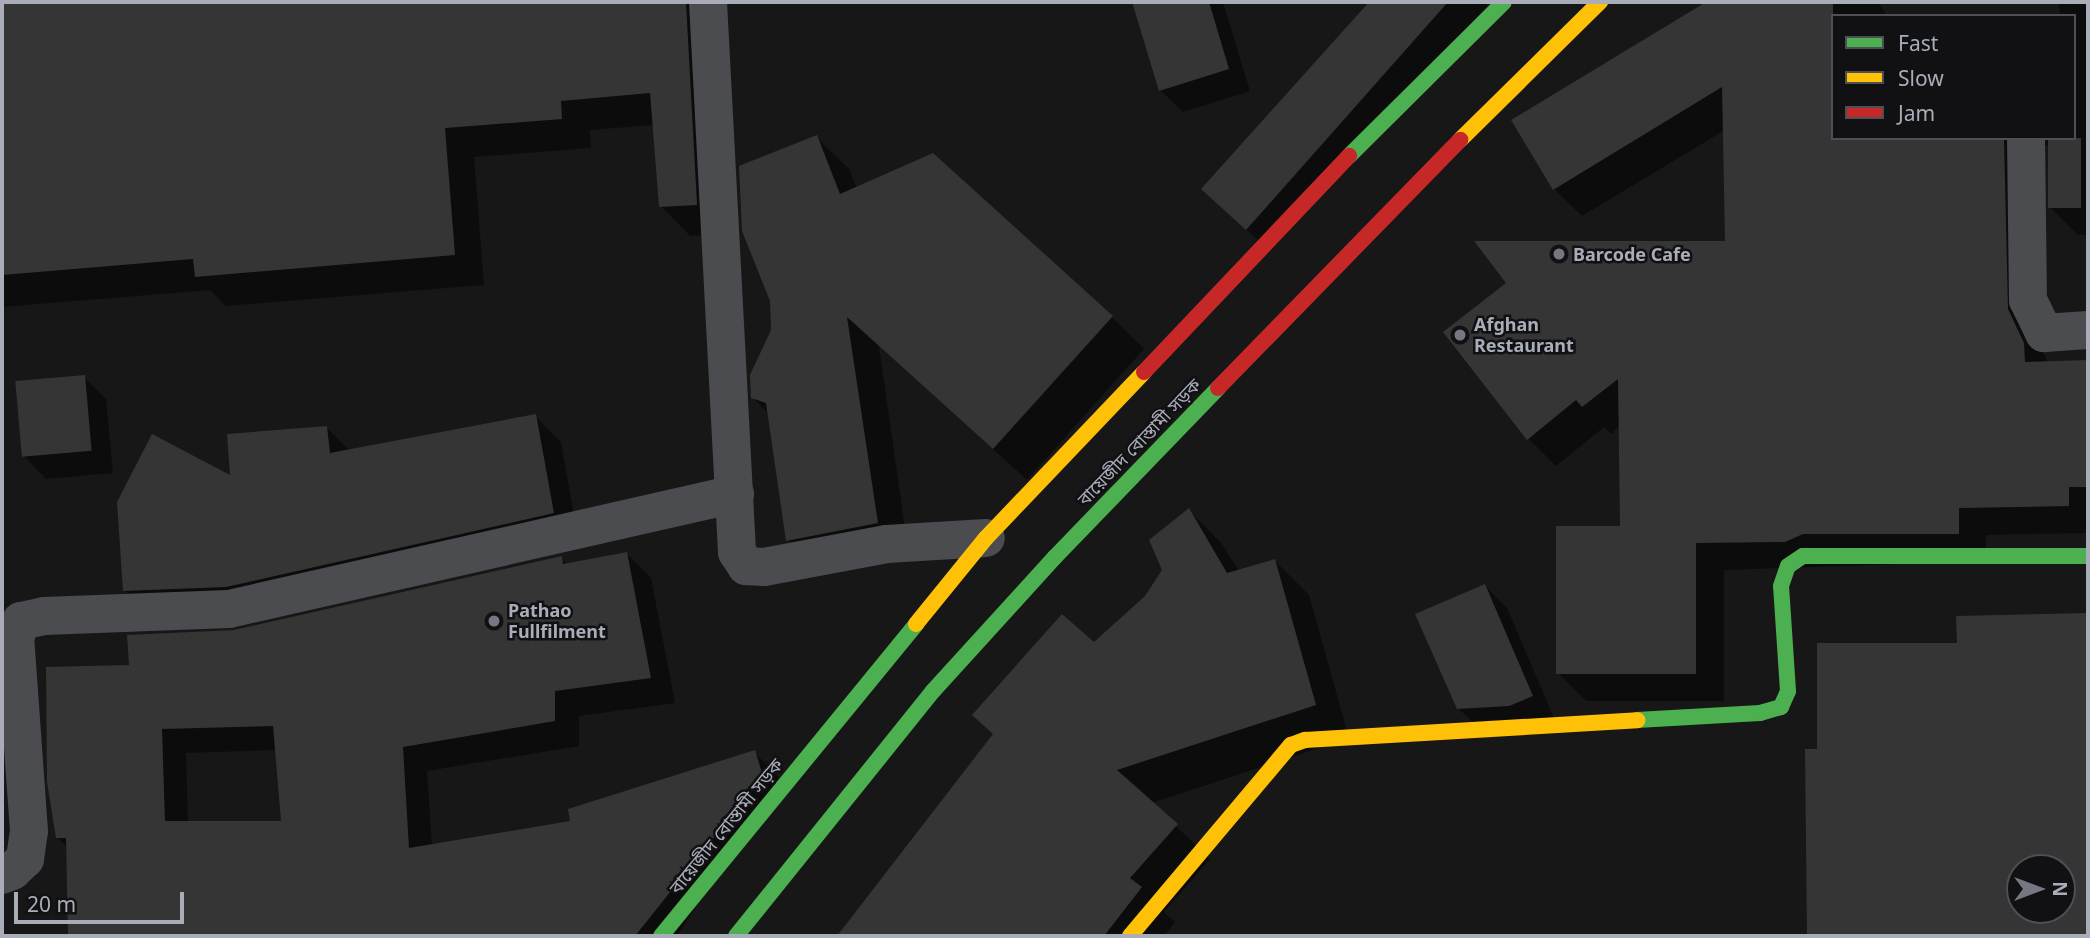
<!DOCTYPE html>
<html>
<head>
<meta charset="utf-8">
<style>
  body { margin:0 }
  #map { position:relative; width:2090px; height:938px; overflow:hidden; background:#171717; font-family:"Noto Sans","Noto Sans Bengali",sans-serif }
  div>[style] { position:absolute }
  .shadow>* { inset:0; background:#0007 }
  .building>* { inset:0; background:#353536; transform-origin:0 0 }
  .street>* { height:38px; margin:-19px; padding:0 19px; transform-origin:19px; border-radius:19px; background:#4b4c50 }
  .fast>* { height:16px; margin:-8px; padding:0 8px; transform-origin:8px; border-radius:8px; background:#4caf50 }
  .slow>* { height:16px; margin:-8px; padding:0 8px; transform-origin:8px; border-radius:8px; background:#ffc107 }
  .jam>* { height:16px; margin:-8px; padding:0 8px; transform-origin:8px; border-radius:8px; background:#c62828 }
  .dots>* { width:19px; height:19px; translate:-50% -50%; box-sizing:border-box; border:4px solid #111113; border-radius:50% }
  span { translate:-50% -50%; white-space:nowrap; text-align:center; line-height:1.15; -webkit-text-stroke:5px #111113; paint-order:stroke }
  .poi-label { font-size:18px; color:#a8adb8; font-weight:700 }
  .left { translate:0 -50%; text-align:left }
  .street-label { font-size:18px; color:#a8adb8 }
  .frame { position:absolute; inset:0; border:4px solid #a8adb8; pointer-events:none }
  .legend { position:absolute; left:1831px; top:14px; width:245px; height:126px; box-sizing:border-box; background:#111113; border:2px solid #4d4f55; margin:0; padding:9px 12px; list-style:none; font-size:21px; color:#a8adb8 }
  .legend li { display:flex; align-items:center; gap:14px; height:35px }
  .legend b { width:35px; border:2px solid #4d4f55 }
  .north { position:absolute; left:2006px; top:854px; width:70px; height:70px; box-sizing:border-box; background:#111113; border:2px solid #4d4f55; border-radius:50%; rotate:90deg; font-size:19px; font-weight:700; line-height:28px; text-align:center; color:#a8adb8 }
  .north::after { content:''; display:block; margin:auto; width:24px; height:32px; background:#757880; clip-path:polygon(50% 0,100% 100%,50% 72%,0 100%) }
  .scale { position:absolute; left:14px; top:892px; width:170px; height:32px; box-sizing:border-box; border:4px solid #a8adb8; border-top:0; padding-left:9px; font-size:21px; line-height:24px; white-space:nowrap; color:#a8adb8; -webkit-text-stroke:5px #111113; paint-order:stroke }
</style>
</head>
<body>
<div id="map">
  <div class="shadow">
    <i style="clip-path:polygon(2px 2px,715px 2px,726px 234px,690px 236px,661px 206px,654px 125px,590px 130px,591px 148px,474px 157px,484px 285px,226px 306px,210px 290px,2px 307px)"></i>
    <i style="clip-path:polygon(1134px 2px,1223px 2px,1250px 91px,1183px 112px,1160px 90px)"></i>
    <i style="clip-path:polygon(1369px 2px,1490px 2px,1269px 251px,1204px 189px)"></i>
    <i style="clip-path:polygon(1709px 2px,1878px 2px,1887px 16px,1833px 16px,1833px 138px,2074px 138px,2074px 16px,2060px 16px,2059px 2px,2088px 2px,2088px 235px,2078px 235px,2050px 207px,2048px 145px,2043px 146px,2033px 330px,2048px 363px,2088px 362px,2088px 533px,1986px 535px,1986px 561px,1724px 570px,1724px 701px,1586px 701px,1558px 673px,1621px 528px,1620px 426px,1611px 434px,1604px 427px,1556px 466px,1529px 439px,1727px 243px,1725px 130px,1582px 216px,1554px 189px,1513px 121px)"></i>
    <i style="clip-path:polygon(816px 137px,849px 169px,857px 189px,1112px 317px,1144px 349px,1027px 480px,879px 346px,909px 556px,820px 572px,788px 540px,769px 414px,752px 397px,773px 330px)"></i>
    <i style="clip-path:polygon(84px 377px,106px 399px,113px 473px,46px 479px,24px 456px)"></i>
    <i style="clip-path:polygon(535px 416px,561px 442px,578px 538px,151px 616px,125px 590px,232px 478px,327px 428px,350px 451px)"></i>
    <i style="clip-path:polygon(1189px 510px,1222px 544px,1239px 571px,1275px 561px,1309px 595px,1349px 738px,1152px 803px,1210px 859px,1164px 912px,1175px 922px,1164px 936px,858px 936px,847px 926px,1094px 645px,1146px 597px,1164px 570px)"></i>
    <i style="clip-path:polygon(evenodd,626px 553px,651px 578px,675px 703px,579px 716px,579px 746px,427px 771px,432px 846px,572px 822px,754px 752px,779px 777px,677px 936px,70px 936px,68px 848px,57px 837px,131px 666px,234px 632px,561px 558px,568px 565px,626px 553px,277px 750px,283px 823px,188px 823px,186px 753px,277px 750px)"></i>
    <i style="clip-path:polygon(1485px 586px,1507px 608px,1554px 718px,1481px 730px,1458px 708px)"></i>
    <i style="clip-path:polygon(evenodd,2088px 614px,2088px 936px,1809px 936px,1807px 751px,1818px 751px,1958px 645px,1958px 618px,2088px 614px,2020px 868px,2062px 868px,2062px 910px,2020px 910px,2020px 868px)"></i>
  </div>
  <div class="building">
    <i style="clip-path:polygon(2px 2px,686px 2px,697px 205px,659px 207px,650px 93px,561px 101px,562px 119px,445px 128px,455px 255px,195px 277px,193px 259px,2px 275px)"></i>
    <i style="clip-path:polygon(1132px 2px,1209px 2px,1229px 69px,1159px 91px)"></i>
    <i style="clip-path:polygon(1369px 2px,1448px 2px,1246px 230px,1201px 189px)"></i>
    <i style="clip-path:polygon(1706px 2px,1833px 2px,1833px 138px,2004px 138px,2008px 309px,2024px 343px,2025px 362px,2088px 360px,2088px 487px,2069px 487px,2069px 506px,1959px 508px,1959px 534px,1803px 534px,1785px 542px,1696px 543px,1696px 674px,1556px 674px,1556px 526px,1620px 526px,1618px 379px,1582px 407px,1576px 400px,1527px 440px,1443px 332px,1506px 283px,1474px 241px,1725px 241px,1722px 87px,1553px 190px,1511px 120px)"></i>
    <i style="clip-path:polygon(817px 135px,840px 194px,933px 153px,1113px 316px,993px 449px,847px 317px,878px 523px,786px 541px,766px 403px,751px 398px,750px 375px,771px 330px,770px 301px,742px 231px,739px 166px)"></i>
    <i style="left:2048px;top:138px;width:33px;height:70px"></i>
    <i style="left:85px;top:375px;width:76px;height:70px;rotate:85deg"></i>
    <i style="clip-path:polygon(536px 414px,554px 513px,226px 587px,123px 591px,117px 502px,152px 434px,230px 475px,227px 434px,327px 426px,330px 453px)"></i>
    <i style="clip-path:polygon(1189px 508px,1227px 573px,1275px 559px,1316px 705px,1117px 770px,1178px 824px,1130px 878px,1142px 887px,1104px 936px,837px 936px,993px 734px,972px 715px,1062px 614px,1094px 642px,1145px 596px,1162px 570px,1149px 540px)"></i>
    <i style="clip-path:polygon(evenodd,627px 552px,651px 678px,555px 691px,555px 721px,403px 747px,409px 848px,570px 821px,568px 809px,755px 750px,763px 776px,635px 936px,68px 936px,66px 838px,56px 838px,47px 782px,46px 667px,129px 665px,127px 635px,234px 630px,562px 556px,563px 564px,627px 552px,273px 726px,281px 821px,165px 821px,162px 729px,273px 726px)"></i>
    <i style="clip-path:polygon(1485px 584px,1533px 696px,1509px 706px,1457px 709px,1415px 614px)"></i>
    <i style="clip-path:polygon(evenodd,2088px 613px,2088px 936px,1807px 936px,1805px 749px,1817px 749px,1817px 643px,1957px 643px,1956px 616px,2088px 613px,2020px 868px,2062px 868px,2062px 910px,2020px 910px,2020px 868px)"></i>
  </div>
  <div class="street">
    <i style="left:708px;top:2px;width:551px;rotate:86.98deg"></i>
    <i style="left:737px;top:552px;width:17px;rotate:57deg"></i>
    <i style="left:746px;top:566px;width:18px;rotate:3deg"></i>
    <i style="left:764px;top:567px;width:125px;rotate:-10.6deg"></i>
    <i style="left:887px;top:544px;width:99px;rotate:-3.5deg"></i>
    <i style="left:2026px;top:138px;width:162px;rotate:89.3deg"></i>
    <i style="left:2028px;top:300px;width:37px;rotate:64deg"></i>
    <i style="left:2044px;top:333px;width:44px;rotate:-3.9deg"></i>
    <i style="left:2px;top:875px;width:11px;rotate:-22deg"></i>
    <i style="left:12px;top:871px;width:18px;rotate:-43deg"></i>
    <i style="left:25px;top:859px;width:28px;rotate:-82deg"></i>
    <i style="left:29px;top:831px;width:194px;rotate:-94.1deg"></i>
    <i style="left:15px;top:638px;width:18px;rotate:-71deg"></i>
    <i style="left:21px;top:621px;width:24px;rotate:-12deg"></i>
    <i style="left:44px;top:616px;width:185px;rotate:-2.2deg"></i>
    <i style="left:229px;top:609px;width:519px;rotate:-12.8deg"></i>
  </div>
  <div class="fast">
    <i style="left:1349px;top:156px;width:218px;rotate:-44.8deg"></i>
    <i style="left:1637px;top:720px;width:123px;rotate:-3.3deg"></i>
    <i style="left:1760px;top:713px;width:22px;rotate:-16deg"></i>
    <i style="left:1781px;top:707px;width:17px;rotate:-66deg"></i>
    <i style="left:1788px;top:691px;width:105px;rotate:-93.8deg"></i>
    <i style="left:1781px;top:586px;width:21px;rotate:-71deg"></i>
    <i style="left:1788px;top:566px;width:18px;rotate:-34deg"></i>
    <i style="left:1803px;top:556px;width:285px"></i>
    <i style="left:661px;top:936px;width:403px;rotate:-50.7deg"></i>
    <i style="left:736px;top:936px;width:314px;rotate:-51.2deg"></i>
    <i style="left:933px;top:691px;width:181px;rotate:-47.7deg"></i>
    <i style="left:1055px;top:557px;width:235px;rotate:-46deg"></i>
  </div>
  <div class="slow">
    <i style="left:1460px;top:140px;width:197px;rotate:-44.6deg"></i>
    <i style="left:916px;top:624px;width:111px;rotate:-50.9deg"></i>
    <i style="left:986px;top:538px;width:229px;rotate:-46.4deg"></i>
    <i style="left:1130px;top:936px;width:250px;rotate:-49.9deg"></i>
    <i style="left:1291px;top:745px;width:15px;rotate:-20deg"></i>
    <i style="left:1305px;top:740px;width:333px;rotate:-3.4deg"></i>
  </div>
  <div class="jam">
    <i style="left:1144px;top:372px;width:298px;rotate:-46.5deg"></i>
    <i style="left:1218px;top:388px;width:347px;rotate:-45.7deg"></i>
  </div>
  <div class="dots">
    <i style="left:1559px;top:254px;background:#757880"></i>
    <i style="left:1460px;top:335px;background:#757880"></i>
    <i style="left:494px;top:621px;background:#757880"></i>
  </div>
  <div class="poi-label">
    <span class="left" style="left:1573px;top:254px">Barcode Cafe</span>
    <span class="left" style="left:1474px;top:335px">Afghan<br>Restaurant</span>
    <span class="left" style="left:508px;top:621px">Pathao<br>Fullfilment</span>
  </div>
  <div class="street-label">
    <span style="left:1139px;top:442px;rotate:-46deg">বায়েজীদ বোস্তামী সড়ক</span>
    <span style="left:726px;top:826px;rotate:-51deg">বায়েজীদ বোস্তামী সড়ক</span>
  </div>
  <div class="frame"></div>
  <ul class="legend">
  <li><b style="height:9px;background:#4caf50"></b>Fast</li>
  <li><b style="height:9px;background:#ffc107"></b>Slow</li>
  <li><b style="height:9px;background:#c62828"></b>Jam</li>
  </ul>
  <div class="north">N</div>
  <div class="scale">20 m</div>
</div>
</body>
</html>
